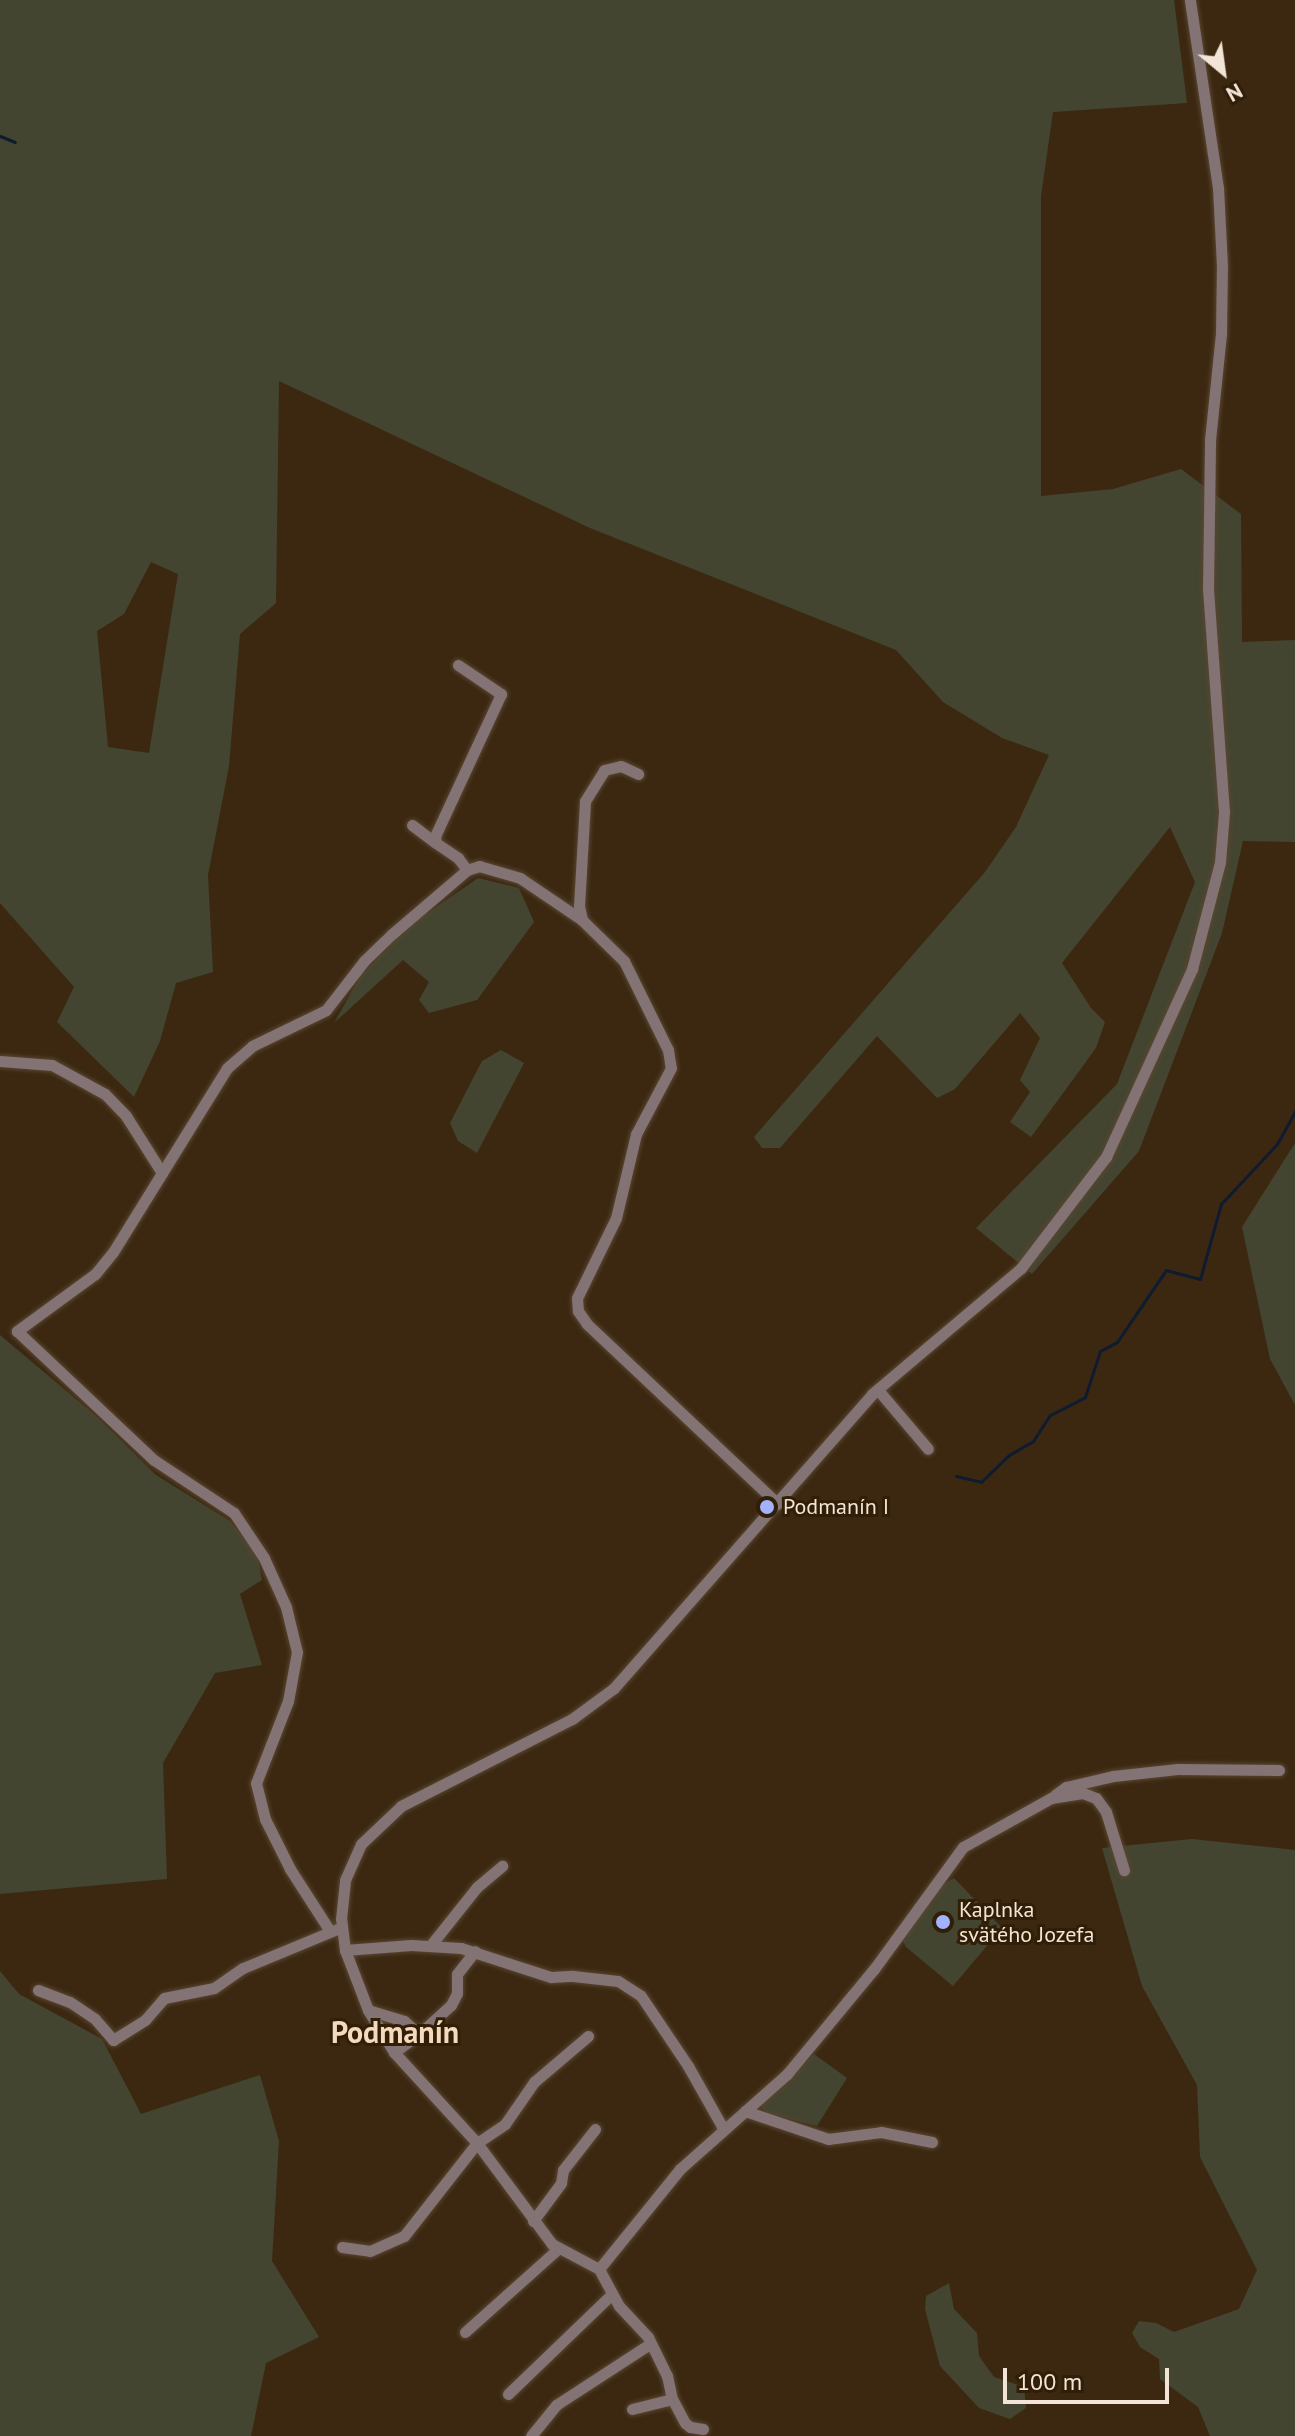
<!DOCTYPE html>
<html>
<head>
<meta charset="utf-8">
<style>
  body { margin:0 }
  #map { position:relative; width:1295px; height:2436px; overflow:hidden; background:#3c2811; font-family:"PT Sans",sans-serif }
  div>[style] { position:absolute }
  .green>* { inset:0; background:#444530 }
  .stream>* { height:3px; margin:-1.5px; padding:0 1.5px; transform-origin:1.5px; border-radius:1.5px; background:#0f1b30 }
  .roads { filter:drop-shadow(0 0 2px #594631) drop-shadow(0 0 2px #594631) }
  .minor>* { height:11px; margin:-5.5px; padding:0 5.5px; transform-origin:5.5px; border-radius:5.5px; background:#837375 }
  .dots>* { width:22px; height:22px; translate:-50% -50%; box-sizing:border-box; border:4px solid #311e07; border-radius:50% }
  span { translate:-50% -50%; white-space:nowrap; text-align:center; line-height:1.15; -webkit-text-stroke:6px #311e07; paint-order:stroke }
  .poi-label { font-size:22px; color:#f2e5d7 }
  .left { translate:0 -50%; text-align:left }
  .district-label { font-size:30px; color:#f3d9be; font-weight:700 }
  .north { position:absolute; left:1183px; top:32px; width:80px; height:80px; -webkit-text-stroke:6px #311e07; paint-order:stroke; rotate:151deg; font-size:22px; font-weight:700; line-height:32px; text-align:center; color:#f2e5d7 }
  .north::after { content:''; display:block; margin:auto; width:28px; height:36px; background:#f2e5d7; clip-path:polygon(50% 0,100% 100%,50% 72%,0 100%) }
  .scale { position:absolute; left:1003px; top:2368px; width:166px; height:36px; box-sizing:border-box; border:4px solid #f2e5d7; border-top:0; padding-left:10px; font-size:24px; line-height:28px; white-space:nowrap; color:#f2e5d7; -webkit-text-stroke:6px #311e07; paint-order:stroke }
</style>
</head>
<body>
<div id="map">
  <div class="green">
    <i style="clip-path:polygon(evenodd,0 0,1174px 0,1187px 103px,1053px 112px,1041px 196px,1041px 496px,1113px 489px,1181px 469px,1241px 514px,1242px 642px,1295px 640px,1295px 842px,1243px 841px,1222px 933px,1139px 1151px,1032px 1274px,976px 1228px,1117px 1084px,1195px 882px,1170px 827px,1062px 963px,1091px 1008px,1105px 1022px,1096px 1048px,1031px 1137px,1010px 1122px,1030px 1092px,1020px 1080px,1040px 1038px,1020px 1013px,955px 1089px,937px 1098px,877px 1036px,780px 1148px,762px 1148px,754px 1137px,985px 872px,1016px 827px,1049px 755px,1002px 738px,943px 702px,896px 650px,590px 528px,279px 381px,276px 603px,240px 634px,229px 766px,208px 875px,213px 972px,176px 983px,160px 1041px,134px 1097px,57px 1022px,74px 987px,0 903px,0 0,151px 562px,178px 574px,149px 753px,108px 747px,97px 631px,124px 614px,151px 562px)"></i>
    <i style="clip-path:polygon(478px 878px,519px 888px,534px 922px,477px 1000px,429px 1013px,419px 1000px,429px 982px,403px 960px,334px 1023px,361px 975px,409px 926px)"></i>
    <i style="clip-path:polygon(501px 1050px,524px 1063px,477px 1153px,458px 1141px,450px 1123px,482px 1061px)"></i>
    <i style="clip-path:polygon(1295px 1143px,1295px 1405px,1270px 1359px,1242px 1227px)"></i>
    <i style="clip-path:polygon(0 1335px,95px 1415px,156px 1475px,230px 1521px,257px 1554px,262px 1580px,240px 1594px,262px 1665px,215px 1673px,163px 1763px,167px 1879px,0 1894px)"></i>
    <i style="clip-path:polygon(1192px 1839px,1295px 1850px,1295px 2436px,1210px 2436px,1198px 2407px,1160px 2379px,1159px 2359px,1140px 2347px,1132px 2333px,1139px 2321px,1156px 2323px,1174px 2332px,1239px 2309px,1257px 2270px,1200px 2157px,1197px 2085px,1142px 1986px,1102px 1848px)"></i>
    <i style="clip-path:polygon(954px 1878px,1002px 1928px,953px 1986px,906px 1947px,902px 1939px,944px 1884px)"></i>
    <i style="clip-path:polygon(0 1971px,19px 1994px,102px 2039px,141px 2114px,260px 2075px,279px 2141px,272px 2261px,319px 2337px,266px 2363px,251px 2436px,0 2436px)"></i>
    <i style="clip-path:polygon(814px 2054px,847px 2078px,817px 2126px,766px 2113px,760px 2106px)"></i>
    <i style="clip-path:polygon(949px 2283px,954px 2309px,977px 2333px,979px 2356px,994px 2377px,1024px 2387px,1026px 2408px,1010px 2419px,979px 2408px,940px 2366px,925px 2309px,926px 2296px)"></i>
  </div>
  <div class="stream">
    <i style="left:0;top:136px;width:16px;rotate:22deg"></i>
    <i style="left:956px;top:1476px;width:26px;rotate:13deg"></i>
    <i style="left:981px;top:1482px;width:39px;rotate:-44deg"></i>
    <i style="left:1009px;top:1455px;width:28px;rotate:-30deg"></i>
    <i style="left:1033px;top:1441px;width:31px;rotate:-57deg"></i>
    <i style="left:1050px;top:1415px;width:39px;rotate:-27deg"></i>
    <i style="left:1085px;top:1397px;width:48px;rotate:-71.9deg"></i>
    <i style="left:1100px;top:1351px;width:19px;rotate:-28deg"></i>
    <i style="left:1117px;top:1342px;width:87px;rotate:-55.8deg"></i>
    <i style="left:1166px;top:1270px;width:35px;rotate:15deg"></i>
    <i style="left:1200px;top:1279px;width:78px;rotate:-74.4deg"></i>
    <i style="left:1221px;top:1204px;width:82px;rotate:-47deg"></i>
    <i style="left:1277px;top:1144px;width:37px;rotate:-61deg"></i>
  </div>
  <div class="roads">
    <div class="minor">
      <i style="left:458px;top:665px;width:52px;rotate:34deg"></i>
      <i style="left:501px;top:694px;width:157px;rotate:114.9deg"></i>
      <i style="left:435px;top:836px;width:7px;rotate:82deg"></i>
      <i style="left:436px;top:843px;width:27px;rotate:34deg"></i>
      <i style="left:458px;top:858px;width:15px;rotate:53deg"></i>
      <i style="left:412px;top:825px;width:30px;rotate:37deg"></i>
      <i style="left:582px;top:920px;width:14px;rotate:-102deg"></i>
      <i style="left:579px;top:906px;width:105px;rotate:-86.7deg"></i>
      <i style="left:585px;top:801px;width:36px;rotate:-58deg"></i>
      <i style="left:604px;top:770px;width:17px;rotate:-13deg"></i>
      <i style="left:621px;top:766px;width:19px;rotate:25deg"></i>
      <i style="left:0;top:1061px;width:52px;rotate:4.4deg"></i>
      <i style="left:52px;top:1065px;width:60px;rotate:28.7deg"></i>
      <i style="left:105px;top:1094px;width:30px;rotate:46deg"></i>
      <i style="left:126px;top:1116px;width:67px;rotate:57.7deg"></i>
      <i style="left:162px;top:1173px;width:123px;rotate:-58.2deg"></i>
      <i style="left:227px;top:1068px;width:33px;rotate:-41deg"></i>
      <i style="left:252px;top:1046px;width:82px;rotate:-25.9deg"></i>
      <i style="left:326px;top:1010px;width:62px;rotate:-52.2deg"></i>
      <i style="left:364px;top:961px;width:39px;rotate:-44deg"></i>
      <i style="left:392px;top:934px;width:99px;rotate:-40.5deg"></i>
      <i style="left:467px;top:870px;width:13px;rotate:-18deg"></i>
      <i style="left:479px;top:866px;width:43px;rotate:16.3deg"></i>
      <i style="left:520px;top:878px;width:75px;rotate:34.1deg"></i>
      <i style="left:582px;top:920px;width:59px;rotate:44.3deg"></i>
      <i style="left:624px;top:961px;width:99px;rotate:63.7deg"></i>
      <i style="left:668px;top:1050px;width:18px;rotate:81deg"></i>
      <i style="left:671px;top:1068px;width:75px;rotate:117.9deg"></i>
      <i style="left:636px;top:1134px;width:86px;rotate:103.4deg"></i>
      <i style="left:616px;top:1218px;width:89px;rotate:116deg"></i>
      <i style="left:577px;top:1298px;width:13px;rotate:86deg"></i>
      <i style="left:578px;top:1311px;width:16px;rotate:55deg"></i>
      <i style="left:587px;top:1324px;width:262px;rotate:43.3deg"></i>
      <i style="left:162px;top:1173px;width:93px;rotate:121.8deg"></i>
      <i style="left:113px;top:1252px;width:28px;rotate:129deg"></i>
      <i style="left:95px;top:1274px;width:97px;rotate:143.8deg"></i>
      <i style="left:17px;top:1331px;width:188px;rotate:43.3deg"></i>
      <i style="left:154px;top:1460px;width:96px;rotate:33.5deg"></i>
      <i style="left:234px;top:1513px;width:54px;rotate:56.3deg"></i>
      <i style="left:264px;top:1558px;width:54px;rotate:65.8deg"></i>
      <i style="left:286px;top:1607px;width:46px;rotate:76.3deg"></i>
      <i style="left:297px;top:1652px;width:50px;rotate:100.4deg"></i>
      <i style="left:288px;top:1701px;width:88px;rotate:111.3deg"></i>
      <i style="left:256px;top:1783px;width:37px;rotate:76deg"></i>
      <i style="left:265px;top:1819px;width:56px;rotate:63.4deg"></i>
      <i style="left:290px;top:1869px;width:74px;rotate:57.2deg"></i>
      <i style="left:878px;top:1390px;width:77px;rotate:49.7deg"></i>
      <i style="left:1055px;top:1795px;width:14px;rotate:-36deg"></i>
      <i style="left:1066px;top:1787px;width:48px;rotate:-13.2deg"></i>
      <i style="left:1113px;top:1776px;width:65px;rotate:-6.1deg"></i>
      <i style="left:1178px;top:1769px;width:101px;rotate:0.6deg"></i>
      <i style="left:430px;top:1946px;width:75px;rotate:-51.5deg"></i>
      <i style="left:477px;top:1887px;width:33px;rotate:-40deg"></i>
      <i style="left:345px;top:1950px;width:66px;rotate:-4.3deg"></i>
      <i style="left:411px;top:1945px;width:50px;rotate:3.4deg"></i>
      <i style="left:461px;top:1948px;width:95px;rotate:17.9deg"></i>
      <i style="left:551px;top:1977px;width:22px;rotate:-3deg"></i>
      <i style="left:573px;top:1976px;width:45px;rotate:6.3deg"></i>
      <i style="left:618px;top:1981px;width:27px;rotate:33deg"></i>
      <i style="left:641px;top:1996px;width:84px;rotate:56.1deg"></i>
      <i style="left:688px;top:2066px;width:73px;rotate:60.6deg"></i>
      <i style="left:38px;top:1990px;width:34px;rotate:21deg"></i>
      <i style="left:70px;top:2002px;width:30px;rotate:34deg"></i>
      <i style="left:95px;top:2019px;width:28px;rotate:49deg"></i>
      <i style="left:113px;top:2040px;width:38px;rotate:-32deg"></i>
      <i style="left:145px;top:2020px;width:29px;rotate:-49deg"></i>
      <i style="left:164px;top:1998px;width:51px;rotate:-11.3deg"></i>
      <i style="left:214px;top:1988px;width:35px;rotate:-35deg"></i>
      <i style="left:243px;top:1968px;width:102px;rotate:-22.5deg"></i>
      <i style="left:368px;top:2010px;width:38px;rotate:17deg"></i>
      <i style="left:404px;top:2021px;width:20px;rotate:41deg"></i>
      <i style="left:419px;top:2034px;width:31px;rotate:144deg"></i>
      <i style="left:419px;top:2034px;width:43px;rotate:-42.2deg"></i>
      <i style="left:451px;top:2005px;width:13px;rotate:-63deg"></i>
      <i style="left:457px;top:1993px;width:19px;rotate:-90deg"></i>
      <i style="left:457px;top:1974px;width:29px;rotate:-52deg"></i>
      <i style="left:745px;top:2111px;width:88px;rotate:18.6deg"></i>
      <i style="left:828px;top:2139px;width:53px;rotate:-7.5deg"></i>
      <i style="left:881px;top:2132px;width:52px;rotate:11.1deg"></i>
      <i style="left:533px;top:2221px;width:47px;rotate:-53.6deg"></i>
      <i style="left:561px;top:2183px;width:13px;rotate:-81deg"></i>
      <i style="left:563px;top:2170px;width:52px;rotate:-52deg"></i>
      <i style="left:342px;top:2247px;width:28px;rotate:8deg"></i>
      <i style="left:370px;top:2251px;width:37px;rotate:-24deg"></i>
      <i style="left:404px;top:2236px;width:118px;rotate:-51.9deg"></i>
      <i style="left:477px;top:2143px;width:34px;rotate:-34deg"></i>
      <i style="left:505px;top:2124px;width:51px;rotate:-55.4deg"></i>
      <i style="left:534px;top:2082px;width:71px;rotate:-40.4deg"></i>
      <i style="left:599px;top:2269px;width:129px;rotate:-51deg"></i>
      <i style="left:680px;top:2169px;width:143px;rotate:-41.6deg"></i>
      <i style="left:787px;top:2074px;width:136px;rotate:-50.4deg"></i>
      <i style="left:874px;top:1969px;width:151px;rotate:-53.9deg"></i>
      <i style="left:963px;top:1847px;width:101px;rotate:-29.1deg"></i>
      <i style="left:1051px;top:1798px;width:32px;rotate:-9deg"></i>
      <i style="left:1083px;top:1793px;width:14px;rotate:21deg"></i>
      <i style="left:1096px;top:1798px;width:17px;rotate:54deg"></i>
      <i style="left:1106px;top:1812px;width:61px;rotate:72.8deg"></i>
      <i style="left:465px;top:2332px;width:126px;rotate:-41.8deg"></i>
      <i style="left:508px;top:2394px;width:144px;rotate:-43.9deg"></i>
      <i style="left:632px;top:2409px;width:41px;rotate:-14deg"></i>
      <i style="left:703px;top:2429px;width:13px;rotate:-171deg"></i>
      <i style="left:690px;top:2427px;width:6px;rotate:-141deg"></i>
      <i style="left:685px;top:2423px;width:27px;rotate:-118deg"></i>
      <i style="left:672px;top:2399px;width:24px;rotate:-102deg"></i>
      <i style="left:667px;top:2376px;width:43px;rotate:-116deg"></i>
      <i style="left:648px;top:2337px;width:42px;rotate:-133.1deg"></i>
      <i style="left:619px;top:2306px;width:42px;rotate:-118.4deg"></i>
      <i style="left:599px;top:2269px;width:53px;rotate:-152deg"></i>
      <i style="left:552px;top:2244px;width:126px;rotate:-126.6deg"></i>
      <i style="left:477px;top:2143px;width:123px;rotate:-132.4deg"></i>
      <i style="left:394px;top:2052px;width:49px;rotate:-121.8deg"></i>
      <i style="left:368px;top:2010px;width:64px;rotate:-111deg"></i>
      <i style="left:345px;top:1950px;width:31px;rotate:-97deg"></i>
      <i style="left:341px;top:1919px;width:39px;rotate:-84deg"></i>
      <i style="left:345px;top:1880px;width:39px;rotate:-66deg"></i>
      <i style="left:361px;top:1844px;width:55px;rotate:-43.5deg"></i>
      <i style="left:401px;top:1806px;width:192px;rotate:-27deg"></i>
      <i style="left:572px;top:1719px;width:52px;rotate:-36.4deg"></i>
      <i style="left:614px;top:1688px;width:391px;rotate:-48.7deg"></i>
      <i style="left:872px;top:1394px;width:195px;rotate:-40.2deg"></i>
      <i style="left:1021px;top:1268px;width:140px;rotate:-52.6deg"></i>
      <i style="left:1106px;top:1157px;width:207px;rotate:-65.4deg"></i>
      <i style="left:1192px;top:969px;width:111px;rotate:-75.3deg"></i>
      <i style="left:1220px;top:862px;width:50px;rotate:-85.4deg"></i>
      <i style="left:1224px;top:812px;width:224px;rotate:-94.1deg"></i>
      <i style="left:1208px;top:589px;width:149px;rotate:-89.2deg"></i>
      <i style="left:1210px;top:440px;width:107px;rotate:-84.1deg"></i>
      <i style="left:1221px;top:334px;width:68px;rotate:-89.2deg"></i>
      <i style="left:1222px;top:266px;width:78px;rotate:-92.9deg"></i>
      <i style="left:1218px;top:188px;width:190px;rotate:-98.5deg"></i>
      <i style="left:531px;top:2436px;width:40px;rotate:-51deg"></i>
      <i style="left:556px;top:2405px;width:113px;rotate:-33.1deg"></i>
    </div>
  </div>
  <div class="dots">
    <i style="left:767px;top:1507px;background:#a3b2fd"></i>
    <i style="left:943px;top:1922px;background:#a3b2fd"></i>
  </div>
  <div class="poi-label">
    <span class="left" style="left:783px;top:1507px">Podmanín I</span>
    <span class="left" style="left:959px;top:1922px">Kaplnka<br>svätého Jozefa</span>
  </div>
  <div class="district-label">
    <span style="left:395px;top:2032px">Podmanín</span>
  </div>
  <div class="north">N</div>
  <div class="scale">100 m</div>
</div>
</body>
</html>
